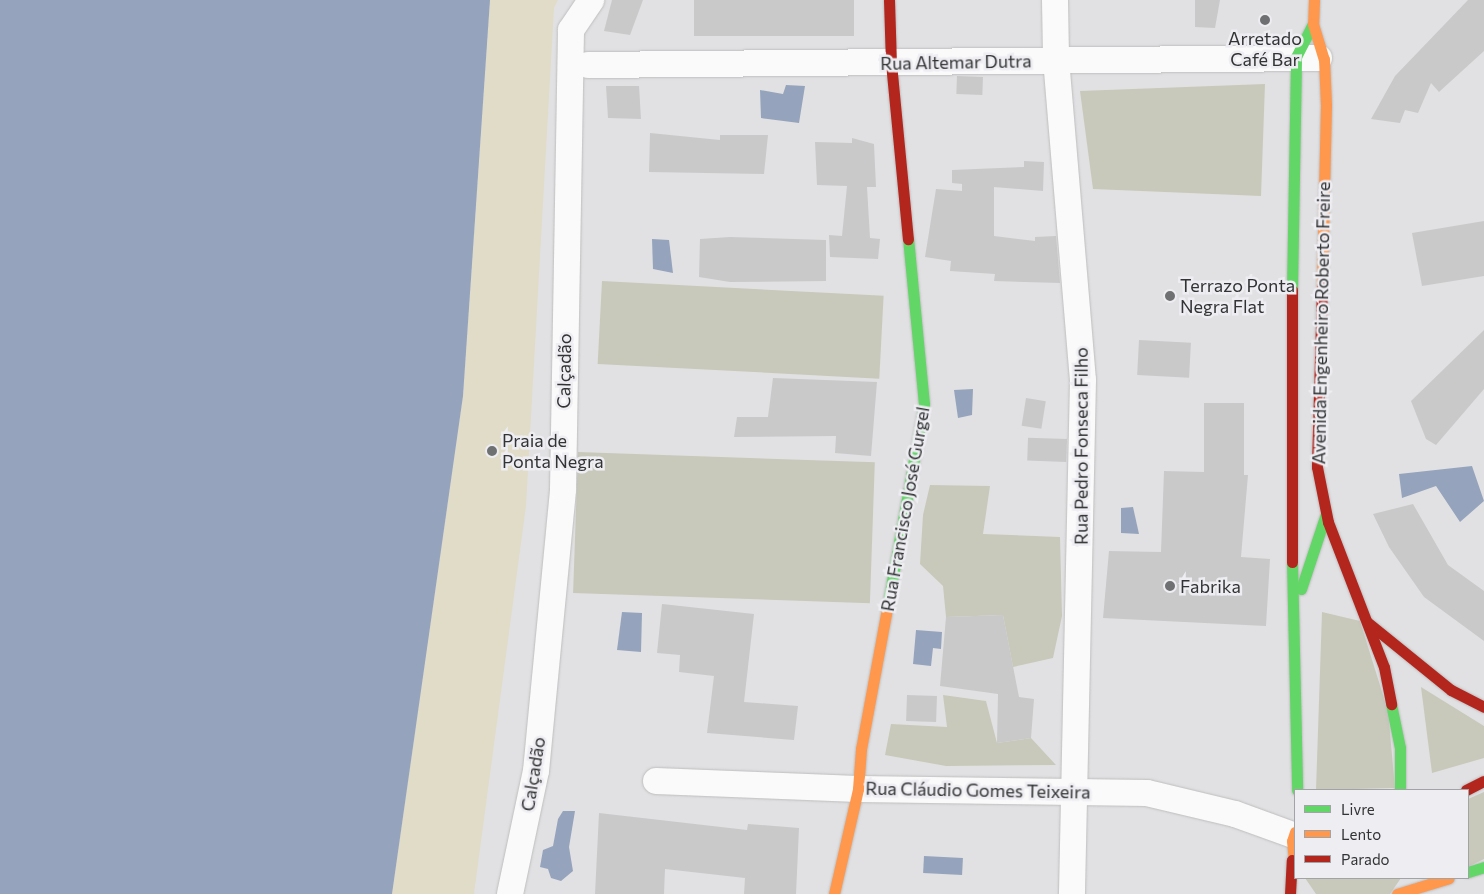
<!DOCTYPE html>
<html>
<head>
<meta charset="utf-8">
<style>
  body { margin:0 }
  #map { position:relative; width:1484px; height:894px; overflow:hidden; background:#e1e1e3; font-family:Commissioner,sans-serif }
  div>[style] { position:absolute }
  .green>* { inset:0; background:#c8c9ba; transform-origin:0 0 }
  .sand>* { inset:0; background:#e1dcc8 }
  .water>* { inset:0; background:#95a4bc; transform-origin:0 0 }
  .building>* { inset:0; background:#c9c9ca; transform-origin:0 0 }
  .roads { filter:drop-shadow(0 0 1px #bebebf) drop-shadow(0 0 1px #bebebf) }
  .street>* { height:26px; margin:-13px; padding:0 13px; transform-origin:13px; border-radius:13px; background:#fafafb }
  .fast>* { height:11px; margin:-5.5px; padding:0 5.5px; transform-origin:5.5px; border-radius:5.5px; background:#63d668 }
  .slow>* { height:11px; margin:-5.5px; padding:0 5.5px; transform-origin:5.5px; border-radius:5.5px; background:#ff974d }
  .jam>* { height:11px; margin:-5.5px; padding:0 5.5px; transform-origin:5.5px; border-radius:5.5px; background:#b3261e }
  .dots>* { width:14px; height:14px; translate:-50% -50%; box-sizing:border-box; border:2px solid #ededf2; border-radius:50% }
  span { translate:-50% -50%; white-space:nowrap; text-align:center; line-height:1.15; -webkit-text-stroke:5px #ededf2; paint-order:stroke }
  .poi-label { font-size:18px; color:#323334 }
  .left { translate:0 -50%; text-align:left }
  .street-label { font-size:18px; color:#323334 }
  .legend { position:absolute; left:1294px; top:789px; width:175px; height:90px; box-sizing:border-box; background:#ededf2; border:1px solid #a2a3a6; margin:0; padding:6px 9px; list-style:none; font-size:15px; color:#323334 }
  .legend li { display:flex; align-items:center; gap:10px; height:25px }
  .legend b { width:25px; border:1px solid #a2a3a6 }
</style>
</head>
<body>
<div id="map">
  <div class="green">
    <i style="clip-path:polygon(1265px 84px,1261px 196px,1093px 189px,1080px 91px)"></i>
    <i style="left:602px;top:281px;width:282px;height:83px;rotate:3deg"></i>
    <i style="left:578px;top:452px;width:297px;height:141px;rotate:2deg"></i>
    <i style="clip-path:polygon(930px 485px,990px 486px,983px 534px,1060px 537px,1062px 616px,1053px 658px,1013px 667px,1003px 615px,946px 617px,943px 586px,920px 564px,923px 515px)"></i>
    <i style="clip-path:polygon(1322px 612px,1360px 621px,1388px 711px,1395px 788px,1316px 790px)"></i>
    <i style="clip-path:polygon(1421px 687px,1484px 726px,1484px 758px,1432px 773px)"></i>
    <i style="clip-path:polygon(943px 695px,986px 701px,997px 743px,1031px 738px,1056px 765px,946px 766px,885px 755px,891px 724px,947px 727px)"></i>
    <i style="clip-path:polygon(1484px 792px,1484px 859px,1468px 867px,1468px 799px)"></i>
    <i style="clip-path:polygon(1305px 878px,1401px 878px,1390px 894px,1316px 894px)"></i>
  </div>
  <div class="sand">
    <i style="clip-path:polygon(490px 0,558px 0,554px 8px,526px 506px,474px 894px,392px 894px,463px 396px)"></i>
  </div>
  <div class="water">
    <i style="clip-path:polygon(0 0,490px 0,463px 396px,392px 894px,0 894px)"></i>
    <i style="clip-path:polygon(786px 85px,805px 86px,799px 123px,761px 118px,760px 90px,783px 94px)"></i>
    <i style="clip-path:polygon(652px 239px,669px 240px,673px 273px,653px 269px)"></i>
    <i style="clip-path:polygon(973px 389px,972px 415px,958px 418px,954px 390px)"></i>
    <i style="clip-path:polygon(1472px 466px,1484px 501px,1460px 522px,1436px 486px,1402px 498px,1399px 474px)"></i>
    <i style="clip-path:polygon(1133px 507px,1139px 534px,1121px 533px,1121px 508px)"></i>
    <i style="clip-path:polygon(622px 612px,642px 613px,641px 652px,617px 650px)"></i>
    <i style="clip-path:polygon(916px 630px,942px 632px,941px 649px,933px 648px,931px 666px,913px 664px)"></i>
    <i style="clip-path:polygon(563px 811px,575px 811px,569px 847px,573px 871px,561px 881px,551px 878px,548px 869px,540px 867px,543px 850px,553px 846px,558px 819px)"></i>
    <i style="left:924px;top:856px;width:39px;height:17px;rotate:3deg"></i>
  </div>
  <div class="building">
    <i style="clip-path:polygon(612px 0,643px 0,630px 35px,604px 31px)"></i>
    <i style="left:694px;top:0;width:160px;height:36px"></i>
    <i style="clip-path:polygon(1195px 0,1220px 0,1215px 28px,1195px 27px)"></i>
    <i style="clip-path:polygon(1468px 0,1484px 0,1484px 51px,1439px 92px,1431px 83px,1418px 113px,1405px 110px,1400px 123px,1371px 119px,1395px 76px)"></i>
    <i style="left:957px;top:76px;width:26px;height:18px;rotate:2deg"></i>
    <i style="clip-path:polygon(606px 86px,639px 86px,641px 119px,608px 118px)"></i>
    <i style="clip-path:polygon(650px 133px,720px 140px,720px 135px,768px 135px,764px 174px,649px 172px)"></i>
    <i style="clip-path:polygon(852px 138px,874px 144px,876px 187px,867px 187px,870px 238px,880px 239px,878px 259px,830px 257px,829px 235px,842px 236px,847px 186px,817px 185px,815px 142px,852px 143px)"></i>
    <i style="clip-path:polygon(1024px 161px,1044px 162px,1043px 191px,994px 187px,994px 236px,1035px 241px,1035px 237px,1056px 236px,1060px 283px,994px 281px,995px 274px,950px 271px,951px 261px,925px 257px,936px 189px,962px 191px,962px 184px,952px 183px,952px 170px,1024px 167px)"></i>
    <i style="clip-path:polygon(1484px 221px,1484px 276px,1422px 286px,1412px 233px)"></i>
    <i style="clip-path:polygon(730px 237px,826px 240px,826px 281px,730px 282px,699px 277px,700px 239px)"></i>
    <i style="clip-path:polygon(1484px 330px,1484px 389px,1436px 445px,1426px 439px,1411px 401px)"></i>
    <i style="left:1139px;top:340px;width:52px;height:35px;rotate:3deg"></i>
    <i style="clip-path:polygon(773px 378px,877px 382px,871px 456px,835px 453px,836px 436px,734px 437px,737px 417px,768px 417px)"></i>
    <i style="left:1026px;top:398px;width:20px;height:28px;rotate:9deg"></i>
    <i style="clip-path:polygon(1204px 403px,1244px 403px,1244px 475px,1248px 475px,1241px 557px,1270px 559px,1266px 626px,1103px 618px,1109px 551px,1161px 552px,1164px 471px,1204px 472px)"></i>
    <i style="left:1067px;top:439px;width:23px;height:39px;rotate:92deg"></i>
    <i style="clip-path:polygon(1413px 504px,1448px 565px,1484px 591px,1484px 641px,1424px 597px,1389px 547px,1373px 514px)"></i>
    <i style="clip-path:polygon(662px 604px,754px 614px,744px 702px,798px 706px,794px 740px,707px 733px,714px 676px,679px 672px,680px 655px,657px 653px)"></i>
    <i style="clip-path:polygon(1003px 615px,1019px 697px,1034px 699px,1031px 738px,997px 743px,998px 694px,940px 686px,946px 617px)"></i>
    <i style="left:907px;top:695px;width:30px;height:26px;rotate:2deg"></i>
    <i style="clip-path:polygon(599px 813px,747px 830px,748px 824px,799px 828px,796px 894px,744px 894px,745px 878px,665px 869px,664px 894px,595px 894px)"></i>
  </div>
  <div class="roads">
    <div class="street">
      <i style="left:1055px;top:0;width:59px;rotate:89deg"></i>
      <i style="left:1056px;top:59px;width:322px;rotate:85.2deg"></i>
      <i style="left:1083px;top:380px;width:514px;rotate:91.23deg"></i>
      <i style="left:588px;top:65px;width:731px;rotate:-0.55deg"></i>
      <i style="left:656px;top:781px;width:202px;rotate:2.3deg"></i>
      <i style="left:858px;top:789px;width:289px;rotate:0.8deg"></i>
      <i style="left:1147px;top:793px;width:90px;rotate:13.4deg"></i>
      <i style="left:1235px;top:814px;width:62px;rotate:19.9deg"></i>
      <i style="left:510px;top:894px;width:126px;rotate:-78.1deg"></i>
      <i style="left:536px;top:771px;width:283px;rotate:-84.5deg"></i>
      <i style="left:563px;top:489px;width:459px;rotate:-89deg"></i>
      <i style="left:571px;top:30px;width:36px;rotate:-56deg"></i>
    </div>
    <div class="fast">
      <i style="left:1292px;top:290px;width:233px;rotate:-89deg"></i>
      <i style="left:1296px;top:57px;width:37px;rotate:-63deg"></i>
      <i style="left:1292px;top:562px;width:228px;rotate:88.7deg"></i>
      <i style="left:1301px;top:589px;width:79px;rotate:-71.6deg"></i>
      <i style="left:888px;top:603px;width:202px;rotate:-79.7deg"></i>
      <i style="left:924px;top:404px;width:166px;rotate:-95.5deg"></i>
      <i style="left:1391px;top:704px;width:45px;rotate:78.4deg"></i>
      <i style="left:1400px;top:748px;width:42px;rotate:90deg"></i>
      <i style="left:1468px;top:872px;width:17px;rotate:-17deg"></i>
    </div>
    <div class="slow">
      <i style="left:1314px;top:0;width:24px;rotate:92deg"></i>
      <i style="left:1313px;top:24px;width:37px;rotate:73deg"></i>
      <i style="left:1324px;top:59px;width:46px;rotate:87.5deg"></i>
      <i style="left:1326px;top:105px;width:181px;rotate:91.3deg"></i>
      <i style="left:1295px;top:832px;width:9px;rotate:108deg"></i>
      <i style="left:1292px;top:841px;width:27px;rotate:84deg"></i>
      <i style="left:834px;top:894px;width:108px;rotate:-77.1deg"></i>
      <i style="left:858px;top:789px;width:40px;rotate:-85.7deg"></i>
      <i style="left:861px;top:749px;width:148px;rotate:-79.5deg"></i>
      <i style="left:1397px;top:894px;width:54px;rotate:-17.1deg"></i>
    </div>
    <div class="jam">
      <i style="left:889px;top:0;width:63px;rotate:88.2deg"></i>
      <i style="left:891px;top:63px;width:177px;rotate:84.5deg"></i>
      <i style="left:1322px;top:286px;width:181px;rotate:91.6deg"></i>
      <i style="left:1317px;top:467px;width:56px;rotate:78.7deg"></i>
      <i style="left:1328px;top:522px;width:155px;rotate:68.9deg"></i>
      <i style="left:1384px;top:667px;width:38px;rotate:79deg"></i>
      <i style="left:1292px;top:562px;width:272px;rotate:-90deg"></i>
      <i style="left:1367px;top:622px;width:108px;rotate:39deg"></i>
      <i style="left:1451px;top:690px;width:37px;rotate:27deg"></i>
      <i style="left:1466px;top:790px;width:20px;rotate:-27deg"></i>
      <i style="left:1290px;top:894px;width:34px;rotate:-87deg"></i>
    </div>
  </div>
  <div class="dots">
    <i style="left:1265px;top:20px;background:#6f7071"></i>
    <i style="left:1170px;top:296px;background:#6f7071"></i>
    <i style="left:492px;top:451px;background:#6f7071"></i>
    <i style="left:1170px;top:586px;background:#6f7071"></i>
  </div>
  <div class="poi-label">
    <span style="left:1265px;top:49px">Arretado<br>Café Bar</span>
    <span class="left" style="left:1180px;top:296px">Terrazo Ponta<br>Negra Flat</span>
    <span class="left" style="left:502px;top:451px">Praia de<br>Ponta Negra</span>
    <span class="left" style="left:1180px;top:586px">Fabrika</span>
  </div>
  <div class="street-label">
    <span style="left:956px;top:62px;rotate:-1deg">Rua Altemar Dutra</span>
    <span style="left:1321px;top:323px;rotate:-89deg">Avenida Engenheiro Roberto Freire</span>
    <span style="left:564px;top:371px;rotate:-89deg">Calçadão</span>
    <span style="left:1081px;top:446px;rotate:-90deg">Rua Pedro Fonseca Filho</span>
    <span style="left:905px;top:509px;rotate:-80deg">Rua Francisco José Gurgel</span>
    <span style="left:533px;top:774px;rotate:-81deg">Calçadão</span>
    <span style="left:978px;top:790px;rotate:1deg">Rua Cláudio Gomes Teixeira</span>
  </div>
  <ul class="legend">
  <li><b style="height:6px;background:#63d668"></b>Livre</li>
  <li><b style="height:6px;background:#ff974d"></b>Lento</li>
  <li><b style="height:6px;background:#b3261e"></b>Parado</li>
  </ul>
</div>
</body>
</html>
